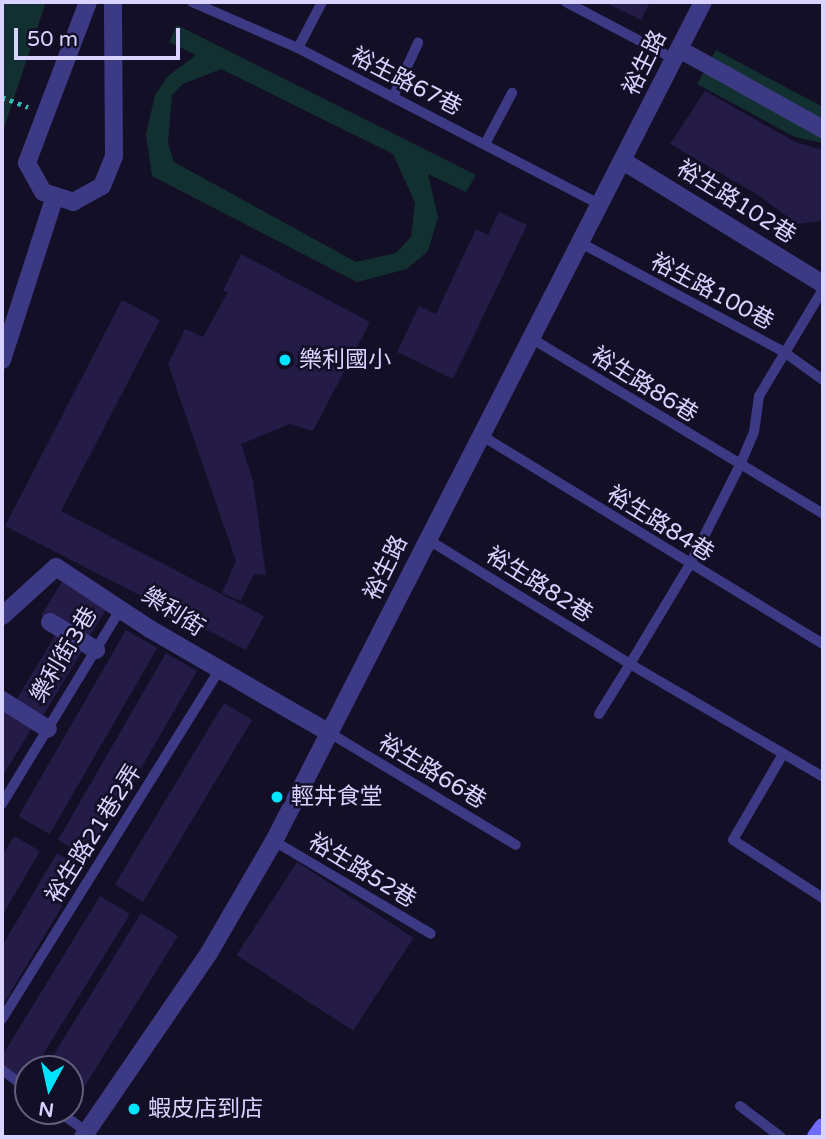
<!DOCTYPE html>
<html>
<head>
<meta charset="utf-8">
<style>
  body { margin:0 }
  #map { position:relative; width:825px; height:1139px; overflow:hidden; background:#130f26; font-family:"Varela Round","Noto Sans TC",sans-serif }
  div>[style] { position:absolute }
  .green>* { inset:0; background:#12302f }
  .building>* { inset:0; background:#241b47; transform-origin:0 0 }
  .path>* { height:4.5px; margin-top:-2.25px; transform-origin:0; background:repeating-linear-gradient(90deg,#2fb8b0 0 3.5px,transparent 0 8.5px) }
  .lane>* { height:10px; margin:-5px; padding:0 5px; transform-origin:5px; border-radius:5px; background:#3d3a85 }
  .street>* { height:18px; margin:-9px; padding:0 9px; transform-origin:9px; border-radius:9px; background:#3d3a85 }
  .secondary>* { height:18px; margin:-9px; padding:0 9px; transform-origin:9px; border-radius:9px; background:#6f6bff }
  .dots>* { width:19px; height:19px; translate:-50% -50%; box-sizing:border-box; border:4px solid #130f26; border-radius:50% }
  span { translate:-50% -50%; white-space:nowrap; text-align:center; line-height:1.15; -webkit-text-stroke:5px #130f26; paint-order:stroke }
  .street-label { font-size:23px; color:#d9d4ff }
  .poi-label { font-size:23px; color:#d9d4ff }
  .left { translate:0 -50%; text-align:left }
  .frame { position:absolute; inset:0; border:4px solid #d9d4ff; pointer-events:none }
  .north { position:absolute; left:14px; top:1055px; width:70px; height:70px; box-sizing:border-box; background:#130f26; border:2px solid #625e7d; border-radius:50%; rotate:188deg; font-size:19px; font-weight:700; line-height:28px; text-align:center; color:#d9d4ff }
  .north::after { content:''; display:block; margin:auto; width:24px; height:32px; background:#00e5ff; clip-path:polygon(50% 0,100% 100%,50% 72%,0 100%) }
  .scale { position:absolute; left:14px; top:28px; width:166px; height:32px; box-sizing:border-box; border:4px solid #d9d4ff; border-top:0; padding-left:9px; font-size:21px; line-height:24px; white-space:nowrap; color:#d9d4ff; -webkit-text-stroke:5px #130f26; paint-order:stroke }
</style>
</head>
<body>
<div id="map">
  <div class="green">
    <i style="clip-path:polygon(2px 2px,46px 2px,2px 134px)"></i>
    <i style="clip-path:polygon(evenodd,177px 25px,476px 175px,466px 192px,428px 174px,438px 217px,428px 251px,407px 269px,357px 282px,152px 176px,146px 134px,155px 95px,168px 76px,196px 55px,169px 42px,177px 25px,221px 69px,393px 154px,415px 203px,411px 237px,396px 253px,356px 262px,174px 162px,168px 143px,172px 95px,183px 84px,221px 69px)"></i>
    <i style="clip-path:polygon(716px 50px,823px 107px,823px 143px,795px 137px,697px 84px)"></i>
  </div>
  <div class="building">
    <i style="clip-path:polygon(604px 2px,650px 2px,641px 20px)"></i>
    <i style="clip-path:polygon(705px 91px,795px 142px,823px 150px,823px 221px,797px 224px,758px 195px,670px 144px)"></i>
    <i style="clip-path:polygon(499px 212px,527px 225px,453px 379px,397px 352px,419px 306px,436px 314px,476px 229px,488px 235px)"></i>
    <i style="clip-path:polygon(241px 254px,370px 322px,313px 431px,290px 424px,241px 444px,253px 481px,266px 575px,254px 574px,241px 601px,222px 593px,236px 561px,168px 364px,185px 329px,203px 337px,228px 292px,223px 291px)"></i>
    <i style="clip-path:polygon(122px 300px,160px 320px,61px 511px,264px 616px,246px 650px,5px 526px)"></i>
    <i style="left:62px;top:582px;width:52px;height:39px;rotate:32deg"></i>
    <i style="left:126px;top:630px;width:36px;height:215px;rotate:30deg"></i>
    <i style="left:56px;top:634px;width:31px;height:85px;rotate:31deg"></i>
    <i style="left:166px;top:653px;width:36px;height:216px;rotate:30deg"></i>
    <i style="left:224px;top:703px;width:33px;height:212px;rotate:31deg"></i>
    <i style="clip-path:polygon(2px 707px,33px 726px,2px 777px)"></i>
    <i style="clip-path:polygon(14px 836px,40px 851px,2px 916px,2px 856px)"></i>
    <i style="clip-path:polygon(57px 853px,84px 869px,2px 1007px,2px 946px)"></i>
    <i style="left:297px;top:862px;width:139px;height:111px;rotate:33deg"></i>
    <i style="clip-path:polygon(100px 896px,130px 914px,34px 1069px,28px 1069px,26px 1082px,2px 1067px,2px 1056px)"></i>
    <i style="clip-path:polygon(141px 913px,178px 936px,70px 1110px,70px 1069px,45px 1069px)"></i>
  </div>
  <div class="path">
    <i style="left:132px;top:2px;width:10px"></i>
    <i style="left:2px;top:97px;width:28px;rotate:21deg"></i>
  </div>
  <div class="lane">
    <i style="left:192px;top:2px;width:116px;rotate:23.5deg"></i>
    <i style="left:298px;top:48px;width:339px;rotate:27.4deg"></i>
    <i style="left:566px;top:2px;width:122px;rotate:27.8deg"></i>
    <i style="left:298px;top:48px;width:52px;rotate:-62.4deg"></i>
    <i style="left:393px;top:97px;width:60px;rotate:-65.2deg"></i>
    <i style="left:485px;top:144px;width:58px;rotate:-62.1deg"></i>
    <i style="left:579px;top:242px;width:233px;rotate:28.2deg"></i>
    <i style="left:784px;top:352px;width:48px;rotate:35.7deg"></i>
    <i style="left:529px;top:337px;width:343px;rotate:31deg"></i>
    <i style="left:479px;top:434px;width:403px;rotate:31.4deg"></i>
    <i style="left:427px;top:539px;width:238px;rotate:31.6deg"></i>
    <i style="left:630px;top:664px;width:114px;rotate:-59deg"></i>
    <i style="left:689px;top:566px;width:113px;rotate:-63.2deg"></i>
    <i style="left:740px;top:465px;width:36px;rotate:-67deg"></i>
    <i style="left:754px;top:432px;width:36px;rotate:-82deg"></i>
    <i style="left:759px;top:396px;width:125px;rotate:-59.1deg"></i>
    <i style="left:599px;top:714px;width:59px;rotate:-58.2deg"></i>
    <i style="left:630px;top:664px;width:224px;rotate:30.3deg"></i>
    <i style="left:328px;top:732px;width:219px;rotate:31deg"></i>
    <i style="left:783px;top:754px;width:99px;rotate:120.2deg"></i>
    <i style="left:733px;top:840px;width:107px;rotate:32.8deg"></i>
    <i style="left:2px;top:804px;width:231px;rotate:-58.7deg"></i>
    <i style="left:274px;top:841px;width:182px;rotate:30.6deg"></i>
    <i style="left:2px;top:1019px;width:411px;rotate:-58.1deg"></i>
    <i style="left:2px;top:1070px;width:32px;rotate:36deg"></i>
    <i style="left:740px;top:1106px;width:51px;rotate:37.1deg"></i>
    <i style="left:58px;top:1111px;width:36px;rotate:36deg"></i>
  </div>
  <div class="street">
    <i style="left:88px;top:2px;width:172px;rotate:110.8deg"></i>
    <i style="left:27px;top:163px;width:33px;rotate:61deg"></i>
    <i style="left:43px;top:192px;width:32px;rotate:18deg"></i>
    <i style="left:73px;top:202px;width:33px;rotate:-29deg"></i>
    <i style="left:102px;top:186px;width:32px;rotate:-68deg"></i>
    <i style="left:114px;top:156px;width:154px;rotate:-90.4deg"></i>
    <i style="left:679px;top:49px;width:165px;rotate:29.1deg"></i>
    <i style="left:623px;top:161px;width:235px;rotate:31.6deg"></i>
    <i style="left:2px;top:360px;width:172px;rotate:-72.1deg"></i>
    <i style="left:2px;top:616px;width:73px;rotate:-42.2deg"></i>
    <i style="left:56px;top:567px;width:113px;rotate:33.4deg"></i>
    <i style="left:150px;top:629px;width:206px;rotate:30.1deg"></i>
    <i style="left:50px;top:622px;width:54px;rotate:31.3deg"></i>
    <i style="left:2px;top:700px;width:54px;rotate:32.2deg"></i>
    <i style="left:83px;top:1137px;width:223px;rotate:-55.6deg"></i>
    <i style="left:209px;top:953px;width:129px;rotate:-59.9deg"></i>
    <i style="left:274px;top:841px;width:942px;rotate:-62.92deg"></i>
  </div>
  <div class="secondary">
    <i style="left:816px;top:1137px;width:12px;rotate:-55deg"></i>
  </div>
  <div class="dots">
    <i style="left:285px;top:360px;background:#00e5ff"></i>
    <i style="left:277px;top:797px;background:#00e5ff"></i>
    <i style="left:134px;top:1109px;background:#00e5ff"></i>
  </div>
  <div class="street-label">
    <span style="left:645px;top:63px;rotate:-64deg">裕生路</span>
    <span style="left:406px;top:82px;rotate:27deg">裕生路67巷</span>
    <span style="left:736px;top:202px;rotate:32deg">裕生路102巷</span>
    <span style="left:712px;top:292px;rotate:28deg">裕生路100巷</span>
    <span style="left:644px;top:385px;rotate:32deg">裕生路86巷</span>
    <span style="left:660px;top:524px;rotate:32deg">裕生路84巷</span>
    <span style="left:386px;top:568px;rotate:-64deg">裕生路</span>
    <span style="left:539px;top:585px;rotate:32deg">裕生路82巷</span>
    <span style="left:173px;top:612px;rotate:33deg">樂利街</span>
    <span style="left:64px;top:655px;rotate:-59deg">樂利街3巷</span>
    <span style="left:432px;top:772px;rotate:31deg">裕生路66巷</span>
    <span style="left:94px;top:834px;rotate:-58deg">裕生路21巷2弄</span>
    <span style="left:362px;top:871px;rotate:31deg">裕生路52巷</span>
  </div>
  <div class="poi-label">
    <span class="left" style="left:299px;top:360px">樂利國小</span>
    <span class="left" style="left:291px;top:797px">輕丼食堂</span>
    <span class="left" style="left:148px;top:1109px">蝦皮店到店</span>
  </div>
  <div class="frame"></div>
  <div class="north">N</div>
  <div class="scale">50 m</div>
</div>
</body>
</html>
